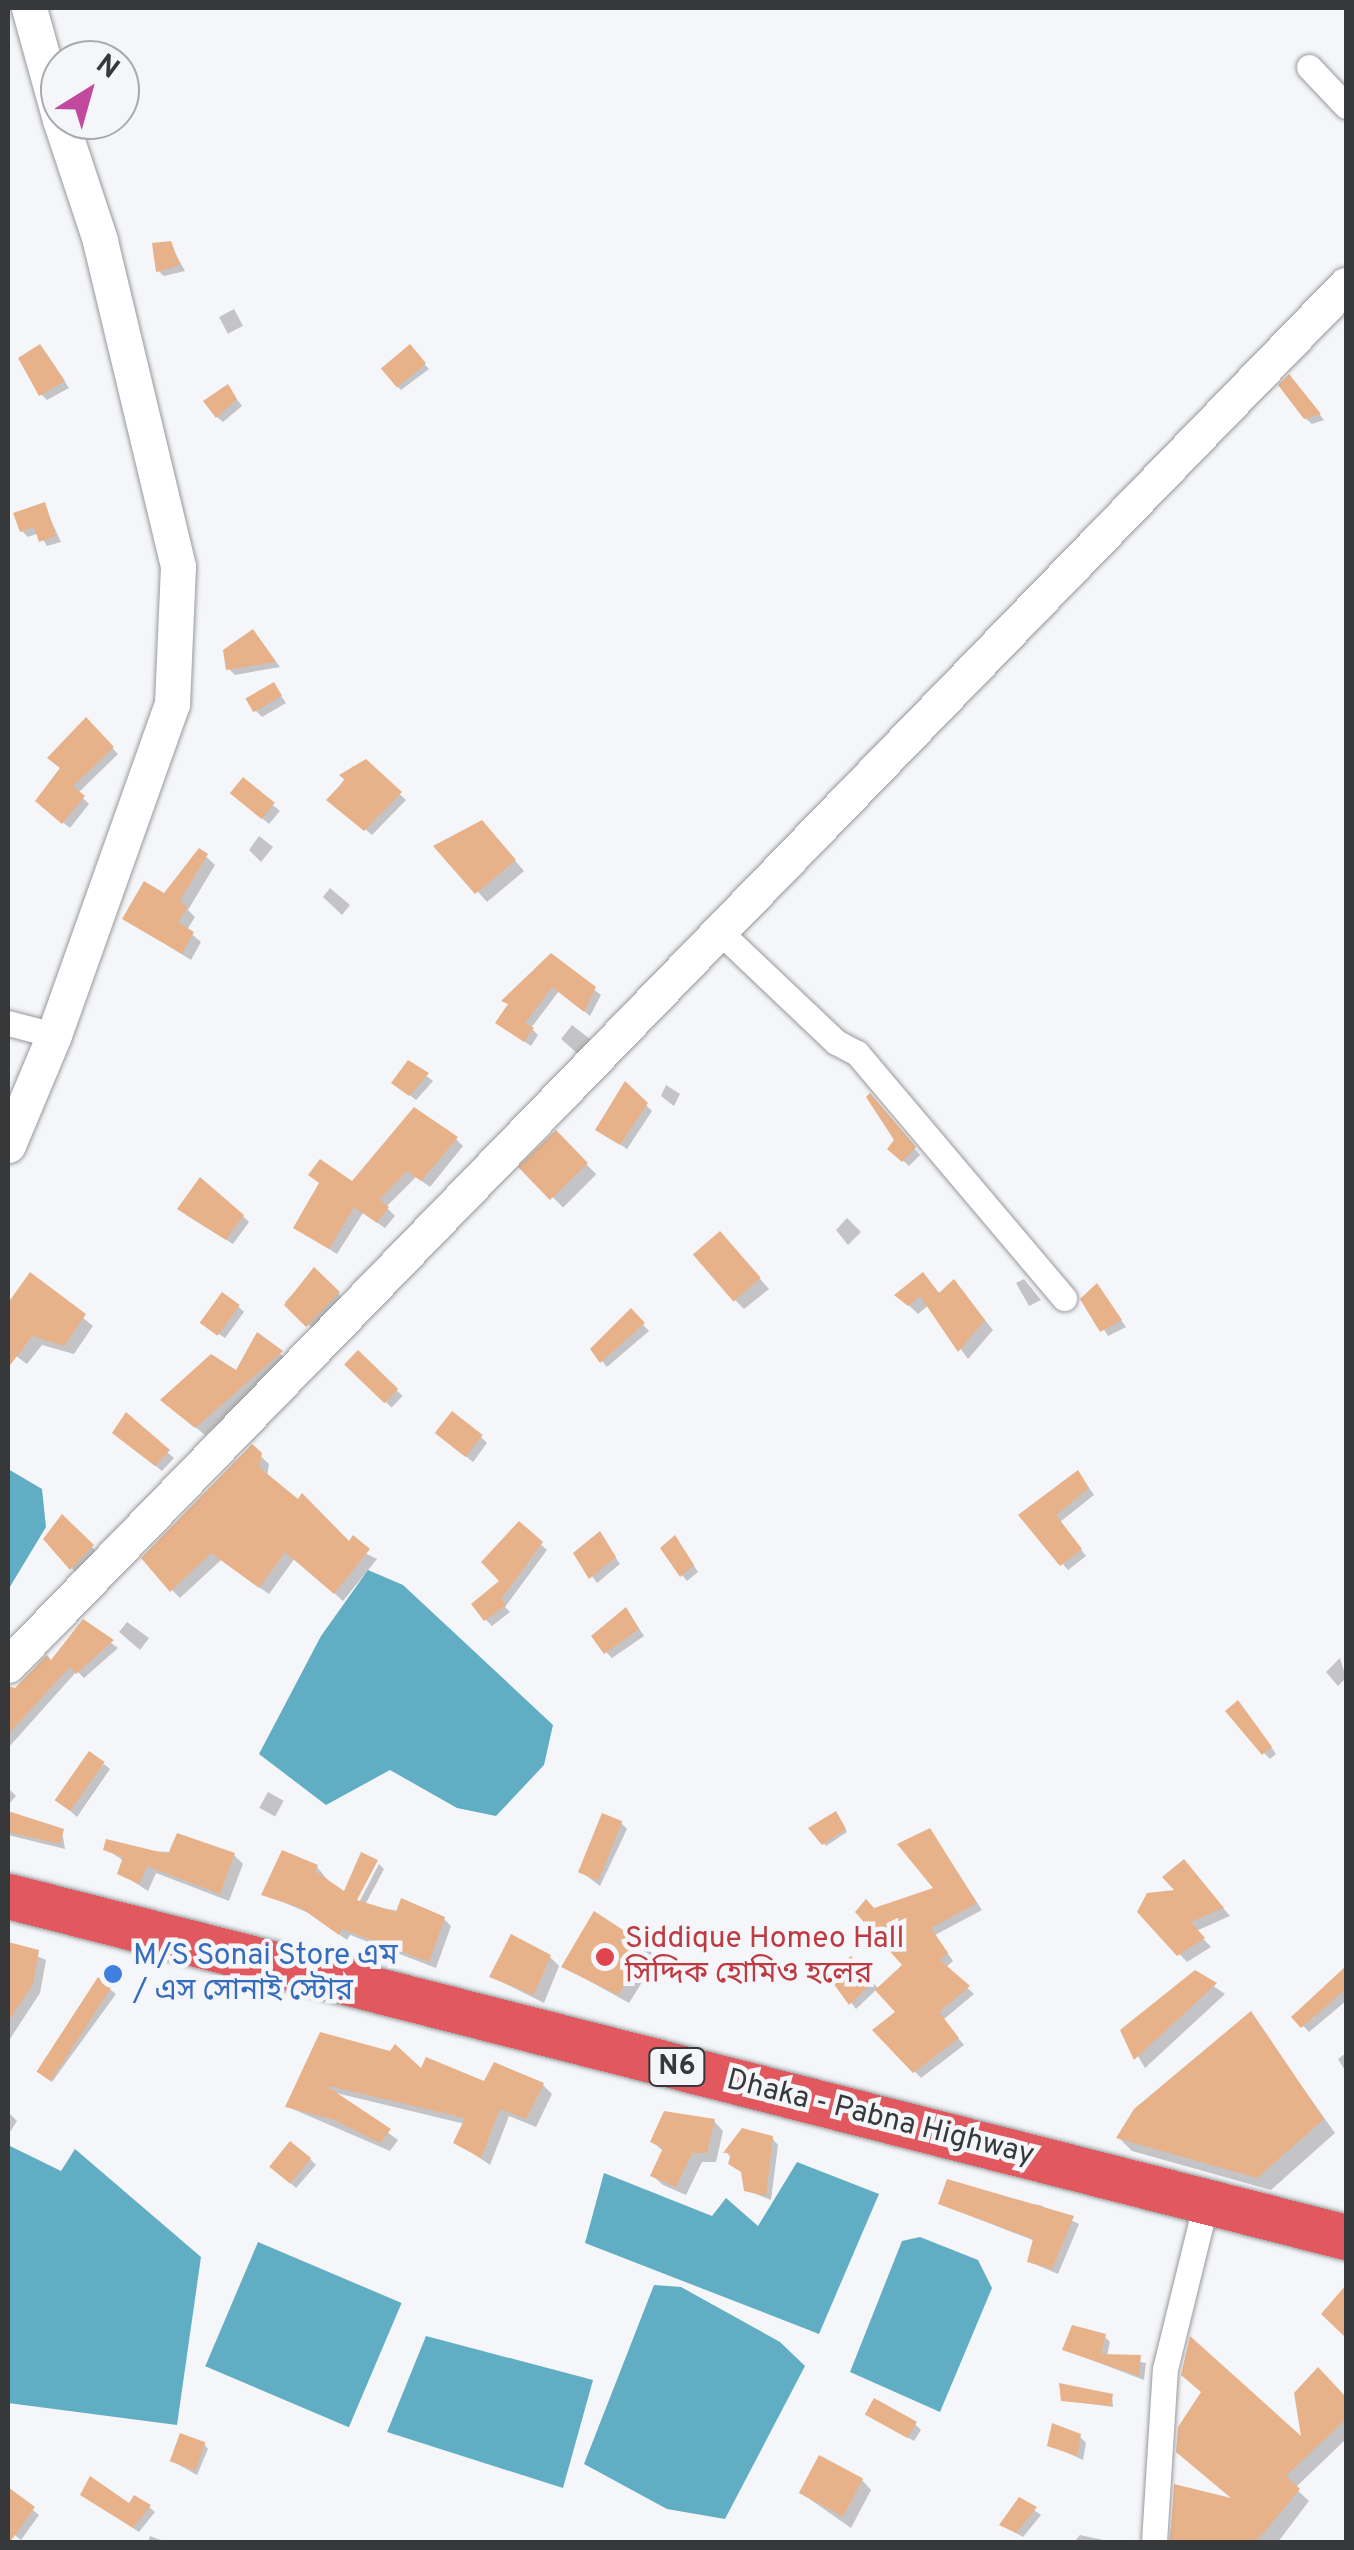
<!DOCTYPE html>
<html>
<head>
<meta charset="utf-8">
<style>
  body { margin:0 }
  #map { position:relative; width:1354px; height:2550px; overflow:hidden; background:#f5f6f9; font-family:Overpass,"Noto Sans Bengali",sans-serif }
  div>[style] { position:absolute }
  .water>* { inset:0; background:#61aec4; transform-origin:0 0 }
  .shadow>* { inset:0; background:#0003; transform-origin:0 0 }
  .building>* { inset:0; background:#e7b289; transform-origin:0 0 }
  .roads { filter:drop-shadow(0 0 2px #98999b) drop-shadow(0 0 2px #98999b) }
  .street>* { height:25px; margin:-12.5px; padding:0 12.5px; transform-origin:12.5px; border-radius:12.5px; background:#fff }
  .secondary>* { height:35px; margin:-17.5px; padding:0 17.5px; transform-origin:17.5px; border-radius:17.5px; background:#fff }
  .highway>* { height:45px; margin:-22.5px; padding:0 22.5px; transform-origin:22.5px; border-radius:22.5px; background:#e1585f }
  .dots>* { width:28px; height:28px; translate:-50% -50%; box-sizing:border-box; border:5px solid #f5f6f9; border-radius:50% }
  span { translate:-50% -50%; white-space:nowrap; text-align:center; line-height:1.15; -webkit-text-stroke:9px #f5f6f9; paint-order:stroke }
  .shield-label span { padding:2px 8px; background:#f5f6f9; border:2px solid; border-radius:8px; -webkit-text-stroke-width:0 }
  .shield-label { font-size:28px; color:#373839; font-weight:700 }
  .health-label { font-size:30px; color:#be3a42 }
  .left { translate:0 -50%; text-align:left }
  .shop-label { font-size:30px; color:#366cbe }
  .street-label { font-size:30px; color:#373839 }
  .frame { position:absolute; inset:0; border:10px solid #373839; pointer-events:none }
  .north { position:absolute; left:40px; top:40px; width:100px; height:100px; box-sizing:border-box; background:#f5f6f9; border:2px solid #a9aaac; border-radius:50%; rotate:37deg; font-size:28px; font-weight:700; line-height:40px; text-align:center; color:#373839 }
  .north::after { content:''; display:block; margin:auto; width:35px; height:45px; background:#c1499e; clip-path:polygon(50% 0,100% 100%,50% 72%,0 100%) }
</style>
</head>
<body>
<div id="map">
  <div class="water">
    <i style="clip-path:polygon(8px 1469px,42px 1489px,46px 1527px,8px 1590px)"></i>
    <i style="clip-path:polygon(368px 1570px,403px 1585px,553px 1725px,544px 1765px,496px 1816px,457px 1808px,390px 1770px,326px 1805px,259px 1754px,321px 1636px)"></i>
    <i style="clip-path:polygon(8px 2145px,61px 2171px,75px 2149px,201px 2257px,177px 2425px,8px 2403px)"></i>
    <i style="clip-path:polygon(797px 2162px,879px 2194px,819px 2334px,585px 2243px,604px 2173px,712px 2216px,726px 2198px,758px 2226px)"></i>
    <i style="clip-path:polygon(920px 2237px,978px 2260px,992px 2288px,940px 2412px,850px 2372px,902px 2241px)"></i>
    <i style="left:258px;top:2242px;width:156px;height:135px;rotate:23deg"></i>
    <i style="clip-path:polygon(654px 2285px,681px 2287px,780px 2342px,805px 2366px,725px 2519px,667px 2509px,584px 2464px)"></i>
    <i style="clip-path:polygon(426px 2336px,593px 2380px,563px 2488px,387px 2432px)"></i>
  </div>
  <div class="shadow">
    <i style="clip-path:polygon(170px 244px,185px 271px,164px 276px,158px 271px)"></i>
    <i style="left:234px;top:309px;width:19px;height:17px;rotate:62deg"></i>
    <i style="clip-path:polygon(409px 348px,429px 369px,401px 390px,397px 386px)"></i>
    <i style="clip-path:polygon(46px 353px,69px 388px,47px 400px,41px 394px)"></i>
    <i style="clip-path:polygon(1295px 383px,1324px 420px,1312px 424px,1305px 418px)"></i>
    <i style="clip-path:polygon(233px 394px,242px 406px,223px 422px,217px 417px)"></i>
    <i style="clip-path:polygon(44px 505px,61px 542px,47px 546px,39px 533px,28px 537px,22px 531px)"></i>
    <i style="clip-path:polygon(259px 638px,280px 667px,235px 675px,229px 669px)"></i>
    <i style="clip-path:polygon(274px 685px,286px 703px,262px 717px,256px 711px)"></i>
    <i style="clip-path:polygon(86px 720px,118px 754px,78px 793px,89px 804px,70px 828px,44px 807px)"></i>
    <i style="clip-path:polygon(366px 763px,406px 800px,372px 835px,330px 800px,353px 766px,360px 770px)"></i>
    <i style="clip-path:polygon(244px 781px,280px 811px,269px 824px,239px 799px)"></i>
    <i style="clip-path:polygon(491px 833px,524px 871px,487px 902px,437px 846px)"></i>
    <i style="clip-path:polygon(259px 836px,273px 847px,261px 862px,249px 850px)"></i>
    <i style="clip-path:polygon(200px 851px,215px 865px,188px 910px,195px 917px,187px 930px,201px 942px,191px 960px,125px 919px,164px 896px)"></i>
    <i style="clip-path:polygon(330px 888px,350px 905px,342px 915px,323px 897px)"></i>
    <i style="clip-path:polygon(551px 956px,601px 995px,590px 1016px,559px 991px,531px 1028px,538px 1035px,531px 1046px,505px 1028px,510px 1006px,505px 1001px)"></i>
    <i style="clip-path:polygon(572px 1025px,594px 1042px,580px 1056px,561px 1039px)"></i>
    <i style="clip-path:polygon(409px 1063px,433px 1081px,416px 1100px,400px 1088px)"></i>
    <i style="clip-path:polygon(626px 1085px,652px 1111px,627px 1149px,599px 1130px)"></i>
    <i style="clip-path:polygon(666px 1085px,680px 1094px,674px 1106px,661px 1096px)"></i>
    <i style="clip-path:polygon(876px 1103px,920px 1155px,909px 1166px,890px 1149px,897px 1140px)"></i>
    <i style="left:556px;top:1134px;width:57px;height:47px;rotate:45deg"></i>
    <i style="clip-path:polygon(456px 1139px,463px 1146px,430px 1187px,416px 1177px,386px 1207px,395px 1216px,385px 1228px,363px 1213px,337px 1254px,296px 1228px,352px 1185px)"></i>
    <i style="clip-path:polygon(186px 1215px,243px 1216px,249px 1222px,233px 1244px)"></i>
    <i style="clip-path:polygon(847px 1218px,861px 1232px,848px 1245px,836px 1230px)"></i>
    <i style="clip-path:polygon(729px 1244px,769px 1289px,744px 1309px,735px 1300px)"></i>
    <i style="left:315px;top:1271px;width:46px;height:43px;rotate:44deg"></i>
    <i style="clip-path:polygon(30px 1275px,93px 1326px,74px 1354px,42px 1345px,27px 1364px,8px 1350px,8px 1307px)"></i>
    <i style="clip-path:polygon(1024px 1279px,1041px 1300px,1029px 1306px,1016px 1283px)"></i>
    <i style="clip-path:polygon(1097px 1286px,1126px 1327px,1108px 1336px,1083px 1296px)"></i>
    <i style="clip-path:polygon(962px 1291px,993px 1330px,968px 1359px,929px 1305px,918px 1314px,898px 1295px)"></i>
    <i style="clip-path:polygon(239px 1307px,244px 1312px,225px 1338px,207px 1326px)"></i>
    <i style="clip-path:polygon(631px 1312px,649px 1331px,607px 1367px,602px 1361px)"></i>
    <i style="clip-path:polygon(257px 1336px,289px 1361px,205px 1435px,172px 1408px,237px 1374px)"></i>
    <i style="left:358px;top:1353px;width:62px;height:16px;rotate:44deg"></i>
    <i style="clip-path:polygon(126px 1416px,174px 1458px,162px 1471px,121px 1438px)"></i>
    <i style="clip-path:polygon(442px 1437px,481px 1437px,487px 1443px,473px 1462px)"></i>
    <i style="clip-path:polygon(252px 1448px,269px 1464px,267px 1476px,349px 1545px,377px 1559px,343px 1601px,295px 1558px,269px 1594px,221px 1560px,180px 1598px,172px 1590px)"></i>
    <i style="clip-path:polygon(1083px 1479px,1094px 1495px,1060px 1522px,1086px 1556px,1068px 1570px,1022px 1516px)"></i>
    <i style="clip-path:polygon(62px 1518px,98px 1553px,77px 1574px,46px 1539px)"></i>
    <i style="clip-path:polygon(519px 1525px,547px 1550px,505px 1607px,510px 1612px,492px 1626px,486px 1620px)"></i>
    <i style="clip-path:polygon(600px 1534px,620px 1564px,597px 1583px,576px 1554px)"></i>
    <i style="clip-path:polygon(680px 1544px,698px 1572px,687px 1581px,682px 1575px)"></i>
    <i style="clip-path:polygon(631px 1616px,644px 1636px,612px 1658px,606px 1652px)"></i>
    <i style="clip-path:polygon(83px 1622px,118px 1648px,84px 1678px,77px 1671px,8px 1748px,8px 1688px,16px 1691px,52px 1663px)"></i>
    <i style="clip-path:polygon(127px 1622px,149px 1638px,140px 1650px,119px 1632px)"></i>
    <i style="clip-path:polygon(1340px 1658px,1346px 1678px,1338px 1686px,1326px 1672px)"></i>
    <i style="clip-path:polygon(1244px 1709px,1276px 1754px,1270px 1759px,1264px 1753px)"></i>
    <i style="clip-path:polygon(104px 1764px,110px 1769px,77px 1817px,58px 1800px)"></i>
    <i style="clip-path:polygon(8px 1788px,16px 1796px,8px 1805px)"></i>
    <i style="left:268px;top:1792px;width:18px;height:18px;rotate:29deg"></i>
    <i style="clip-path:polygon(8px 1814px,62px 1831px,65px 1849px,8px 1835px)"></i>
    <i style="clip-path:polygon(838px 1816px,847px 1832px,826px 1846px,812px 1828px)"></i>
    <i style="clip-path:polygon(621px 1823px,627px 1829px,600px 1886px,580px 1871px)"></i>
    <i style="clip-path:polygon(930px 1831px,982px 1910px,935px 1935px,953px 1961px,945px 1968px,974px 1994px,943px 2020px,964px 2045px,921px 2078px,876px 2031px,899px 2013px,877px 1989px,856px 2009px,832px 1977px,851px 1960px,879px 1989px,906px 1966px,874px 1911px,937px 1889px)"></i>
    <i style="clip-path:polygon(106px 1849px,234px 1855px,243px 1864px,229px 1901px,156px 1873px,148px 1891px,120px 1873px,124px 1861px)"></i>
    <i style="clip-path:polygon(379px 1864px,384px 1869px,365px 1905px,444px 1919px,451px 1926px,436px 1968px,350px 1935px,347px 1940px,311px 1914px,264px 1894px,317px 1867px,354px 1912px)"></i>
    <i style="clip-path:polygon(1192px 1871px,1230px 1916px,1196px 1931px,1211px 1947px,1187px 1962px,1140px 1912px,1179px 1892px)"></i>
    <i style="clip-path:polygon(8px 1944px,46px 1960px,40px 1993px,8px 2042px)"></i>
    <i style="clip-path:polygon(648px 1949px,657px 1958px,629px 2003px,564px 1967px)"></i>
    <i style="clip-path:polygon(550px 1957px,559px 1966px,544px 2003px,492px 1977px)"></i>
    <i style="clip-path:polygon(1346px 1970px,1346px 2001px,1309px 2032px,1295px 2017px)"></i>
    <i style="clip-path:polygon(1195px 1973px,1225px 1994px,1145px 2068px,1123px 2031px)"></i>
    <i style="clip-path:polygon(98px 1980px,116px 1994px,52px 2082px,41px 2074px)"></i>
    <i style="clip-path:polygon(1251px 2015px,1335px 2133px,1271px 2190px,1132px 2151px,1119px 2138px)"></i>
    <i style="clip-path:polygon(322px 2035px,422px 2072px,485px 2084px,543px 2085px,552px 2094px,536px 2127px,509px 2116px,490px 2165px,456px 2142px,465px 2124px,332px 2092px,398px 2140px,390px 2151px,288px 2107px)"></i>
    <i style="clip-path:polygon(1346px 2053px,1346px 2072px,1338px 2059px)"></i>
    <i style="clip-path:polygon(8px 2112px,17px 2121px,8px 2135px)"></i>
    <i style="clip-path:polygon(714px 2121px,723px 2131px,716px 2162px,702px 2162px,686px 2195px,663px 2185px,653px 2176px,664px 2152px,653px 2142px)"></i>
    <i style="clip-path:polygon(772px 2138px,778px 2145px,771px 2200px,746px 2190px,744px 2174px,727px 2153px)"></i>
    <i style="clip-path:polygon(310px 2159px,316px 2165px,296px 2188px,272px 2166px)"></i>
    <i style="clip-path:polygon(997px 2201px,1040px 2205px,1079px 2224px,1058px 2274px,1030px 2262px,1035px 2241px,940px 2204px)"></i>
    <i style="clip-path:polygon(1104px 2336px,1110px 2342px,1107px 2356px,1146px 2363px,1144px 2380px,1065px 2350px)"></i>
    <i style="clip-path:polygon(1338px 2391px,1346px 2400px,1346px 2439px,1295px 2488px,1309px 2501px,1278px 2542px,1169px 2542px,1176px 2487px,1237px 2503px,1305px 2443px)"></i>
    <i style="clip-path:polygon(1112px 2396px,1113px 2407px,1063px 2400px)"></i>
    <i style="clip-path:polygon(868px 2414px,915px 2424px,921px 2430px,914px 2441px)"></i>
    <i style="clip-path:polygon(1080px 2437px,1086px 2443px,1083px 2460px,1050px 2445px)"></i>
    <i style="clip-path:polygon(204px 2444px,208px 2449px,197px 2475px,172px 2461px)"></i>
    <i style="clip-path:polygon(862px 2480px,871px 2490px,851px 2528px,801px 2493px)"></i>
    <i style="clip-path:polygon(8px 2490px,39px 2515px,21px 2540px,8px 2530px)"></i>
    <i style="clip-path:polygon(83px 2495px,149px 2507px,155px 2512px,139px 2532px)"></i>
    <i style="clip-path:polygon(1020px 2500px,1041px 2515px,1023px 2537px,1002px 2525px)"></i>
    <i style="clip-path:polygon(1080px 2535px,1113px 2542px,1074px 2542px)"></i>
    <i style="clip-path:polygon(150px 2536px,166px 2542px,148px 2542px)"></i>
  </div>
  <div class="building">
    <i style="clip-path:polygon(171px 241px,180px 265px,156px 272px,152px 243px)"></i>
    <i style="clip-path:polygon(40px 344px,65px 381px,39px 396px,18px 358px)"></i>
    <i style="left:410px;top:344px;width:25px;height:38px;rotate:50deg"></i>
    <i style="clip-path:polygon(1289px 374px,1321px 414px,1304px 419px,1278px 385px)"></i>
    <i style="clip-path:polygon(228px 384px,237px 399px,216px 418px,203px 401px)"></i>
    <i style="clip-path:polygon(45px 502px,56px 536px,39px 542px,34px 527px,20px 532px,13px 513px)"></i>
    <i style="clip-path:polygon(253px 629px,276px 662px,226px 670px,223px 650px)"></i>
    <i style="left:274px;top:682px;width:16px;height:33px;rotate:60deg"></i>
    <i style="clip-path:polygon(86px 717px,114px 747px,73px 786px,85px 796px,62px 824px,35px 801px,60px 768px,47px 758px)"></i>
    <i style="clip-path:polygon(366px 759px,402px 792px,364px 831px,326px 800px,345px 780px,339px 775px)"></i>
    <i style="left:243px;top:777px;width:41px;height:21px;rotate:39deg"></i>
    <i style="clip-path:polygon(482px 820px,516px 860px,475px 894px,433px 846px)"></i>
    <i style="clip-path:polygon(199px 848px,208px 854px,179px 902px,188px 906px,178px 922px,194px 932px,182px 954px,122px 919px,144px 881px,164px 893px)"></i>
    <i style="clip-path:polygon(551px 953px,596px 987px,584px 1012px,552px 987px,525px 1023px,534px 1028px,524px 1042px,495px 1023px,508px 1004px,501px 1001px)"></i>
    <i style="clip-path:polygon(408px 1060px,429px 1073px,409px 1096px,391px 1083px)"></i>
    <i style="clip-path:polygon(625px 1081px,648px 1103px,620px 1145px,595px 1130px)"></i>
    <i style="clip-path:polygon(870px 1093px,916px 1147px,902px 1162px,887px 1149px,894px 1140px,866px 1097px)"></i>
    <i style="clip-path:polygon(414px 1107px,458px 1137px,421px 1181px,407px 1171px,379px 1200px,389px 1207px,377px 1223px,354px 1207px,329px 1249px,293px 1228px,319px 1183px,308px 1175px,320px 1159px,352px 1181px)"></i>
    <i style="left:556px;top:1130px;width:46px;height:53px;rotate:46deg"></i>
    <i style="clip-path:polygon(200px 1177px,244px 1215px,226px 1240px,177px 1209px)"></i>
    <i style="left:720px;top:1231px;width:62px;height:36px;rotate:49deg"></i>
    <i style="clip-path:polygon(314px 1267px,340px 1292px,306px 1327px,284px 1305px)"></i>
    <i style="clip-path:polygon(30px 1272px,86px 1314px,64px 1346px,32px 1336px,8px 1368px,8px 1303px)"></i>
    <i style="clip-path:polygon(923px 1272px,939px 1293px,954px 1279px,985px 1320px,958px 1352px,920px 1296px,908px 1306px,894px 1295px)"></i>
    <i style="clip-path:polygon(1097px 1283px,1122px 1320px,1100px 1332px,1080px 1299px)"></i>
    <i style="left:222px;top:1292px;width:22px;height:38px;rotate:36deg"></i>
    <i style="clip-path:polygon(631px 1308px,645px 1323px,600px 1363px,590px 1349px)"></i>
    <i style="clip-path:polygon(257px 1332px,283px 1351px,195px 1428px,160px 1400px,211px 1354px,236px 1370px)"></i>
    <i style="left:358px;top:1350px;width:56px;height:20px;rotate:44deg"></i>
    <i style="left:452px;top:1411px;width:39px;height:28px;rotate:38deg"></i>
    <i style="clip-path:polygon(126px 1412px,170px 1450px,155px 1466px,112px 1433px)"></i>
    <i style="clip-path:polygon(252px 1444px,262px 1453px,259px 1467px,298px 1499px,302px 1493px,349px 1541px,353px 1535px,370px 1549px,334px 1594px,285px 1552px,259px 1588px,211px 1553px,170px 1592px,141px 1558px)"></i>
    <i style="clip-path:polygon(1078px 1470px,1089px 1488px,1056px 1515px,1082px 1549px,1060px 1566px,1018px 1515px)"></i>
    <i style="clip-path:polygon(62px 1514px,94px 1545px,70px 1570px,43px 1539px)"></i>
    <i style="clip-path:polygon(519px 1521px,543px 1542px,501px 1599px,506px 1605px,484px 1621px,471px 1604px,499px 1581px,481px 1562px)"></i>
    <i style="clip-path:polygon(600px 1531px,616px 1557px,589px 1579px,573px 1553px)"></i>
    <i style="clip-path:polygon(675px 1535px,694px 1565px,680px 1577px,660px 1548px)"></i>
    <i style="clip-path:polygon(626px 1607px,639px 1629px,604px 1654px,591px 1636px)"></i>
    <i style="clip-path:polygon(83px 1619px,114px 1640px,76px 1674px,70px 1667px,8px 1734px,8px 1686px,15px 1688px,47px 1655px,51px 1660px)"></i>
    <i style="clip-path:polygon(1238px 1700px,1272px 1747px,1262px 1755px,1225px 1711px)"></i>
    <i style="left:89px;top:1751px;width:19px;height:60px;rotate:35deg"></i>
    <i style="clip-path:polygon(8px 1811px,64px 1829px,60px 1844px,8px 1832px)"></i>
    <i style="clip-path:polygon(836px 1811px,846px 1829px,822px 1845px,808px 1828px)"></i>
    <i style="left:602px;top:1813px;width:22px;height:64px;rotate:22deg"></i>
    <i style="clip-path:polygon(930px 1828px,977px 1903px,931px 1928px,948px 1953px,940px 1960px,970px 1986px,939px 2012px,959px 2038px,913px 2073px,872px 2030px,895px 2012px,875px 1990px,902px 1965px,855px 1912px,866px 1899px,874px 1908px,933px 1888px,897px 1844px)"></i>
    <i style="clip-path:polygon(177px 1833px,235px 1853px,220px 1894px,147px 1866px,139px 1884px,117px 1874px,123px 1857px,103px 1850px,106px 1839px,168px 1854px)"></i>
    <i style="clip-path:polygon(282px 1850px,318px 1865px,315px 1871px,344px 1891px,361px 1852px,378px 1860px,357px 1900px,396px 1912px,401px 1898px,445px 1917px,429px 1962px,342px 1929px,339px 1935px,301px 1908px,261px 1895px)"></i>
    <i style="clip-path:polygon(1184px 1859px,1224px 1908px,1191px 1922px,1205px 1938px,1177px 1956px,1137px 1912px,1147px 1893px,1174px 1890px,1162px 1877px)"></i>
    <i style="clip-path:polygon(594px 1911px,649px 1947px,618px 1995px,561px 1967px)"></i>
    <i style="clip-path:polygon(511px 1934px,551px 1955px,534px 1995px,489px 1977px)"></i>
    <i style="clip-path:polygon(8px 1942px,39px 1950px,33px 1984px,8px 2022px)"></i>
    <i style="clip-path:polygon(851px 1956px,874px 1981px,849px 2005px,828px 1976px)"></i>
    <i style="clip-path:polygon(1346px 1966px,1346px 1989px,1301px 2028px,1291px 2017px)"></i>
    <i style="clip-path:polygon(1195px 1970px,1217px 1983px,1134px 2060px,1120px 2030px)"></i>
    <i style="left:98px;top:1977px;width:17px;height:113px;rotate:33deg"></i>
    <i style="clip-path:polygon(1251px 2011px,1324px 2119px,1257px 2178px,1116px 2138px,1134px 2109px)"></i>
    <i style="clip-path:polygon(320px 2032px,390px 2051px,395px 2044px,421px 2068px,426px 2057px,484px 2081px,494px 2062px,544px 2083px,526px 2119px,500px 2109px,481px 2158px,453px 2143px,465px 2118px,325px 2085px,391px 2129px,380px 2143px,332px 2119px,285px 2107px)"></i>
    <i style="clip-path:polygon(664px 2111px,715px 2119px,707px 2153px,692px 2153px,676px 2187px,650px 2176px,663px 2148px,650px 2142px)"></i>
    <i style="clip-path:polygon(742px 2128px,773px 2136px,766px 2196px,744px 2191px,741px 2172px,728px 2164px,731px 2153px,723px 2153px)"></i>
    <i style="left:290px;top:2141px;width:27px;height:33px;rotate:39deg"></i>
    <i style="clip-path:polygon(947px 2179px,1074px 2216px,1052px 2269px,1027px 2262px,1033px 2239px,938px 2204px)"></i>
    <i style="clip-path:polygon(1346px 2285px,1346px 2338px,1321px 2314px)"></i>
    <i style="clip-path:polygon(1072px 2325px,1106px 2334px,1101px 2354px,1141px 2355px,1139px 2376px,1062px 2350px)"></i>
    <i style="clip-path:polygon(1190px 2336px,1301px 2436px,1294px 2393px,1318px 2367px,1346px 2397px,1346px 2419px,1286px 2476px,1300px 2489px,1256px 2542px,1170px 2542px,1174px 2484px,1231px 2498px,1176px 2452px,1178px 2427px,1201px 2392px,1181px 2375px)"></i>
    <i style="clip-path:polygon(1059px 2383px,1113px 2394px,1111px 2406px,1061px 2401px)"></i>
    <i style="left:874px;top:2398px;width:49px;height:19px;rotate:29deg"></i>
    <i style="clip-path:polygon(1052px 2423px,1081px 2434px,1077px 2456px,1047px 2446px)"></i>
    <i style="left:180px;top:2433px;width:27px;height:30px;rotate:20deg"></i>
    <i style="left:819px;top:2455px;width:50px;height:43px;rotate:28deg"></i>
    <i style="clip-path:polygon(90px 2476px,129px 2503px,134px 2495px,151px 2505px,133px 2528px,80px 2495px)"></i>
    <i style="clip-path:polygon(8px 2487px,35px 2507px,10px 2542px,8px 2542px)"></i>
    <i style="clip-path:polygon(1019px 2497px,1037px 2507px,1016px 2533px,999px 2525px)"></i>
  </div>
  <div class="roads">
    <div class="street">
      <i style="left:1309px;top:67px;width:54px;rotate:46.5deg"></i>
      <i style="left:719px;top:931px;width:161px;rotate:43.5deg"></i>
      <i style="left:836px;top:1042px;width:24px;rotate:28deg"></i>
      <i style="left:857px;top:1053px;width:321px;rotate:49.8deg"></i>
      <i style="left:8px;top:1023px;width:48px;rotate:14.6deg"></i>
      <i style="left:1154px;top:2542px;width:173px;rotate:-86.4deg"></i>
      <i style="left:1165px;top:2369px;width:172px;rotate:-76.2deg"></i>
    </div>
    <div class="secondary">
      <i style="left:29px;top:8px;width:116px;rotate:74.5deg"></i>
      <i style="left:8px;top:1145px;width:119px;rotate:-67.3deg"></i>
      <i style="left:54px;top:1035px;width:351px;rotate:-70.4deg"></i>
      <i style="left:172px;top:704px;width:138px;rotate:-87.5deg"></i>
      <i style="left:178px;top:566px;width:335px;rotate:-103.5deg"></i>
      <i style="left:100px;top:240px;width:126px;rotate:-108.4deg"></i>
      <i style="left:8px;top:1665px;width:1922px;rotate:-45.89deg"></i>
    </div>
    <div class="highway">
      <i style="left:8px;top:1896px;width:1381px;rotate:14.3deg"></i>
    </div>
  </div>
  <div class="dots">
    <i style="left:605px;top:1957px;background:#e0444e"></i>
    <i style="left:113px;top:1974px;background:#3f7fe0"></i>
  </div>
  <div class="shield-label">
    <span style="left:677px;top:2067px">N6</span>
  </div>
  <div class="health-label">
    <span class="left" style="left:625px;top:1957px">Siddique Homeo Hall<br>সিদ্দিক হোমিও হলের</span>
  </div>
  <div class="shop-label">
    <span class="left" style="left:133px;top:1974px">M/S Sonai Store এম<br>/ এস সোনাই স্টোর</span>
  </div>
  <div class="street-label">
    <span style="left:880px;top:2119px;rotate:14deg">Dhaka - Pabna Highway</span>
  </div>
  <div class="frame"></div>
  <div class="north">N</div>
</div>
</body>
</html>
